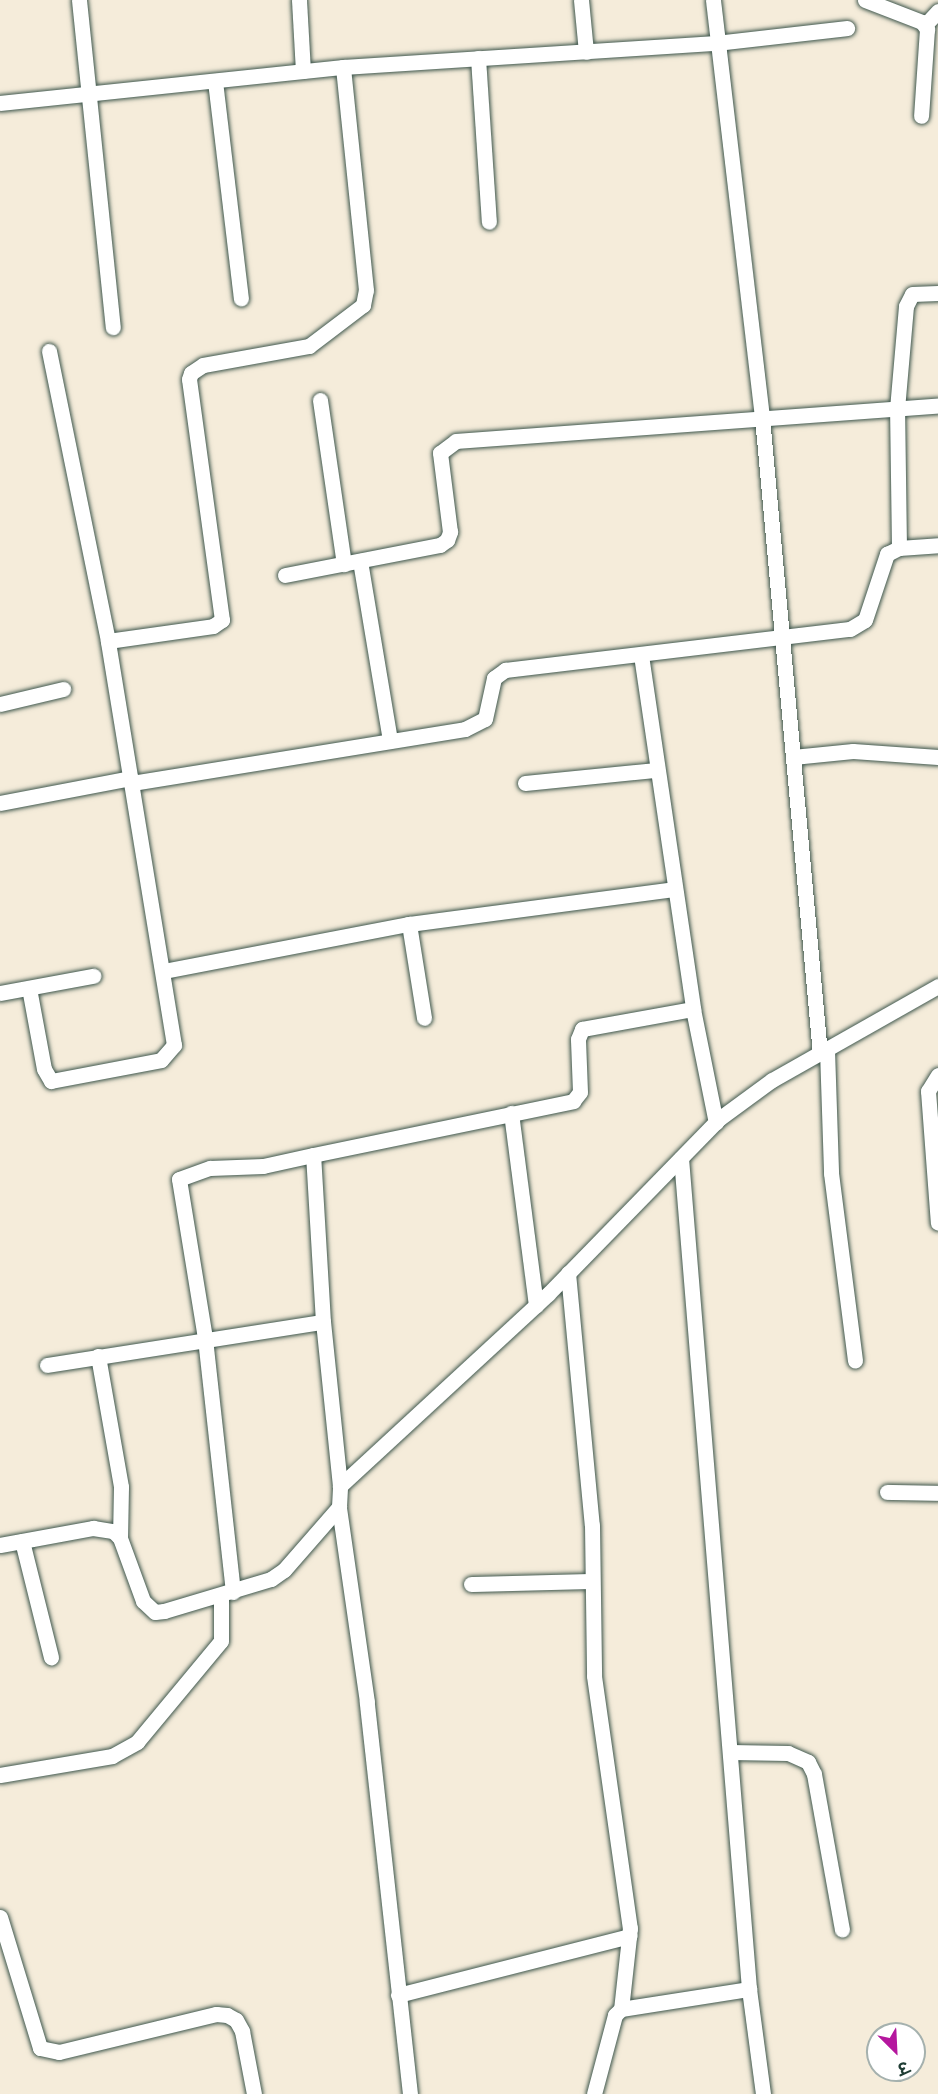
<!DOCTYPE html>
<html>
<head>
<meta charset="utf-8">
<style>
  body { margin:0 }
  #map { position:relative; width:938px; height:2094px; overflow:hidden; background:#f5ecda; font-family:Mynerve,"Playpen Sans Deva",sans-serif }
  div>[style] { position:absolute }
  .roads { filter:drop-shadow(0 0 2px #3f574d) drop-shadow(0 0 2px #3f574d) }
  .street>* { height:15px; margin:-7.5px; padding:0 7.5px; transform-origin:7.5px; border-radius:7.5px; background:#fff }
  span { translate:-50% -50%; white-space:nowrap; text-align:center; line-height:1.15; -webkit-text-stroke:4.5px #fff; paint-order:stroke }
  .north { position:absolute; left:866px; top:2022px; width:60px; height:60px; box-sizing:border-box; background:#fff; border:2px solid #a5b1ae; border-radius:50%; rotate:156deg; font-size:16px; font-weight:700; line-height:24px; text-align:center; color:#1f3d34 }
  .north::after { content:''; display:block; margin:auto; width:21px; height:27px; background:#b5179e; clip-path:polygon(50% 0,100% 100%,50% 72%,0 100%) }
</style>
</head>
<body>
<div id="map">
  <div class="roads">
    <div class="street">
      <i style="left:79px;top:0;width:329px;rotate:84.1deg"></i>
      <i style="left:299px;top:0;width:71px;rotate:86.8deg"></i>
      <i style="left:581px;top:0;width:52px;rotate:84.5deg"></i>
      <i style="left:713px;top:0;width:420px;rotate:83.3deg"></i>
      <i style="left:762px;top:417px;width:640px;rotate:84.8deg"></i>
      <i style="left:865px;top:0;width:61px;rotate:21.1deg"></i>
      <i style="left:922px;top:22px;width:9px;rotate:54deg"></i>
      <i style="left:927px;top:29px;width:87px;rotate:93.9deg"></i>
      <i style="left:925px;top:25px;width:19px;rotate:-47deg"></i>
      <i style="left:478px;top:58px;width:164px;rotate:86.2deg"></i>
      <i style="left:215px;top:81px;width:219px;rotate:83.2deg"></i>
      <i style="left:0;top:103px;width:345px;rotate:-6deg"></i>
      <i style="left:343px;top:67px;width:374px;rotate:-3.7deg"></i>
      <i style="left:716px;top:43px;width:132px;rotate:-6.5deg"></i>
      <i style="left:320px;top:400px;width:166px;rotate:81.7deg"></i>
      <i style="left:899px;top:548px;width:139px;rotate:-90.8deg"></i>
      <i style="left:897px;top:409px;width:103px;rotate:-85deg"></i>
      <i style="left:906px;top:306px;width:13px;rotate:-63deg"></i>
      <i style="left:912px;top:294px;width:26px;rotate:-2deg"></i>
      <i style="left:360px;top:561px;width:182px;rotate:80.5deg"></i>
      <i style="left:285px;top:575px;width:158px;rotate:-11deg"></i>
      <i style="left:440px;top:545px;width:9px;rotate:-36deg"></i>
      <i style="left:447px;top:540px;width:9px;rotate:-69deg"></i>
      <i style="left:450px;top:532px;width:80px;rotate:-97.2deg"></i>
      <i style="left:440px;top:453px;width:20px;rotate:-37deg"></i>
      <i style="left:456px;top:441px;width:483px;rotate:-4.2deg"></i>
      <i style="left:108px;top:641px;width:106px;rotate:-8.1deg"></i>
      <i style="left:213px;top:626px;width:11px;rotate:-34deg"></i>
      <i style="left:222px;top:620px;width:243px;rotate:-97.8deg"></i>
      <i style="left:189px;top:379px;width:6px;rotate:-72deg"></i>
      <i style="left:191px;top:373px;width:14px;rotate:-34deg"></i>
      <i style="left:203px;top:365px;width:108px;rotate:-10.2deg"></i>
      <i style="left:309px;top:346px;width:68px;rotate:-37.2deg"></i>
      <i style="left:363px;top:305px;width:15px;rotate:-79deg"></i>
      <i style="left:366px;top:290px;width:224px;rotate:-95.9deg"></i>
      <i style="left:641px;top:655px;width:358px;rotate:81.6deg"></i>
      <i style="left:693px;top:1009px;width:116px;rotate:78.6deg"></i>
      <i style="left:0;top:704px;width:65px;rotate:-13.4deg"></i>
      <i style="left:793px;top:757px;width:60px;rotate:-5.7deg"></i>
      <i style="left:853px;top:751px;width:85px;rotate:4deg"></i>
      <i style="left:132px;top:783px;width:337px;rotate:-9.2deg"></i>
      <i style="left:465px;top:729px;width:22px;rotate:-27deg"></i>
      <i style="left:485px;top:719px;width:42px;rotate:-77.6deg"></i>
      <i style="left:494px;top:678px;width:14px;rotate:-36deg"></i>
      <i style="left:505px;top:670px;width:347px;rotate:-6.8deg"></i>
      <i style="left:850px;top:629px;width:17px;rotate:-31deg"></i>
      <i style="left:865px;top:620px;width:70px;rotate:-71.6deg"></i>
      <i style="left:887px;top:554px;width:13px;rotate:-27deg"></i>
      <i style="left:899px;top:548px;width:39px;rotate:-4deg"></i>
      <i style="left:525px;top:783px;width:132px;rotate:-5.7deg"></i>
      <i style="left:0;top:803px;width:133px;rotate:-10.8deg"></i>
      <i style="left:409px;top:924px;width:95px;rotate:80.9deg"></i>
      <i style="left:164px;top:971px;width:249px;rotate:-10.9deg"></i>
      <i style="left:409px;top:924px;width:267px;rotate:-7.5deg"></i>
      <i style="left:29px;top:988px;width:82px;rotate:79.5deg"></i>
      <i style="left:44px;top:1069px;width:14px;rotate:60deg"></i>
      <i style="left:51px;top:1081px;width:112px;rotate:-10.8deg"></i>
      <i style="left:161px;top:1060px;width:20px;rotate:-49deg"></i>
      <i style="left:174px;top:1045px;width:409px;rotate:-99.3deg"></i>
      <i style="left:108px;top:641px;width:296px;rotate:-101.5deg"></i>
      <i style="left:0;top:993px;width:95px;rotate:-10.4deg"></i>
      <i style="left:827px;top:1050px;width:123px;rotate:88.1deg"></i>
      <i style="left:831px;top:1173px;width:189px;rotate:82.7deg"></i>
      <i style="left:938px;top:1075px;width:19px;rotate:122deg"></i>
      <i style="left:928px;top:1091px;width:132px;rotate:85.7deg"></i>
      <i style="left:511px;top:1113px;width:194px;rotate:82.6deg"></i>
      <i style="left:681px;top:1158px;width:834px;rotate:85.32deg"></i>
      <i style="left:749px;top:1989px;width:106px;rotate:82.4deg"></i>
      <i style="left:568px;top:1273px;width:253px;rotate:84.6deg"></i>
      <i style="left:592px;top:1525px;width:151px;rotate:89.2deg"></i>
      <i style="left:594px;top:1676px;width:255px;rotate:81.9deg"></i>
      <i style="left:630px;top:1928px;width:81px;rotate:96.3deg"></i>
      <i style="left:98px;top:1356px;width:133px;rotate:80deg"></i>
      <i style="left:121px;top:1487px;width:51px;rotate:91.1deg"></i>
      <i style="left:47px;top:1365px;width:279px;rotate:-8.9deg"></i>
      <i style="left:340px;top:1486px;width:165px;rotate:-95.9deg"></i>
      <i style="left:323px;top:1322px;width:167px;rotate:-93.4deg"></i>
      <i style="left:313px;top:1155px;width:266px;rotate:-11.7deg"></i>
      <i style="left:573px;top:1101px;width:11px;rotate:-52deg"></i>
      <i style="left:580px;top:1092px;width:53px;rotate:-92.2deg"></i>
      <i style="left:578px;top:1039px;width:11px;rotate:-68deg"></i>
      <i style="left:582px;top:1029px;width:113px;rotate:-10.2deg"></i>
      <i style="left:887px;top:1492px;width:51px;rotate:1.1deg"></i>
      <i style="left:22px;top:1541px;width:120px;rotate:76deg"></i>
      <i style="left:0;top:1545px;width:95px;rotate:-10.4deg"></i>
      <i style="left:93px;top:1528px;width:20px;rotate:9deg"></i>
      <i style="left:113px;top:1531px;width:10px;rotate:45deg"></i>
      <i style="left:120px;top:1538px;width:67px;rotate:69.9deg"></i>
      <i style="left:143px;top:1601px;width:16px;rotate:43deg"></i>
      <i style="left:155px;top:1612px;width:9px;rotate:-6deg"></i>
      <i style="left:164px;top:1611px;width:112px;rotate:-16.7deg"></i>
      <i style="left:271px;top:1579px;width:16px;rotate:-35deg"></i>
      <i style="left:284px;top:1570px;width:84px;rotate:-48.9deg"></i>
      <i style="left:471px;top:1584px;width:121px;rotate:-1.4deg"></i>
      <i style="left:233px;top:1592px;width:256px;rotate:-96.3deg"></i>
      <i style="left:205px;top:1338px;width:161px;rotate:-99.3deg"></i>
      <i style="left:179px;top:1179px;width:33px;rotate:-20deg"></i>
      <i style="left:210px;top:1168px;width:53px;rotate:-2.2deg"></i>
      <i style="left:263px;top:1166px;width:51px;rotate:-12.4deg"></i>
      <i style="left:730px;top:1752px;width:58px;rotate:1deg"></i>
      <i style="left:788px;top:1753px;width:22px;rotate:24deg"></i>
      <i style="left:808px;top:1762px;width:13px;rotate:63deg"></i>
      <i style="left:814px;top:1774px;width:158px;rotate:79.8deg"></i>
      <i style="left:0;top:1775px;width:114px;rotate:-9.6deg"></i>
      <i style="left:112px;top:1756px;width:29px;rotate:-29deg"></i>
      <i style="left:137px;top:1742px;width:131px;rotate:-50.3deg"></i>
      <i style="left:221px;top:1641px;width:46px;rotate:-90deg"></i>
      <i style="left:0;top:1917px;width:137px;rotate:73deg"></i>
      <i style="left:40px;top:2048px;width:19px;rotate:12deg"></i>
      <i style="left:59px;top:2052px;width:162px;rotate:-13.6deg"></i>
      <i style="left:216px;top:2014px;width:11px;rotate:5deg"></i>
      <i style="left:227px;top:2015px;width:10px;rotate:29deg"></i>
      <i style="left:236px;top:2020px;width:13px;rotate:61deg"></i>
      <i style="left:242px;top:2031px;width:64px;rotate:79.2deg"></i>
      <i style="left:398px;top:1995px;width:239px;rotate:-14.3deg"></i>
      <i style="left:410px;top:2094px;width:394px;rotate:-96.3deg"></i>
      <i style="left:367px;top:1702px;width:197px;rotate:-98.2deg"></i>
      <i style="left:339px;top:1507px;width:21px;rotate:-87deg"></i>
      <i style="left:340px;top:1486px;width:283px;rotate:-42.7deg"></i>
      <i style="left:548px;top:1294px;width:246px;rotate:-45.7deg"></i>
      <i style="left:720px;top:1118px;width:64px;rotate:-36.2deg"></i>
      <i style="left:772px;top:1080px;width:191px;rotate:-29.5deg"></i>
      <i style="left:594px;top:2094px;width:82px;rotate:-75.1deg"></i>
      <i style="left:615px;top:2015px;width:8px;rotate:-45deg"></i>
      <i style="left:621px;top:2009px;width:130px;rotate:-8.9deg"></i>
    </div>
  </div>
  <div class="north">उ</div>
</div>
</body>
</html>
